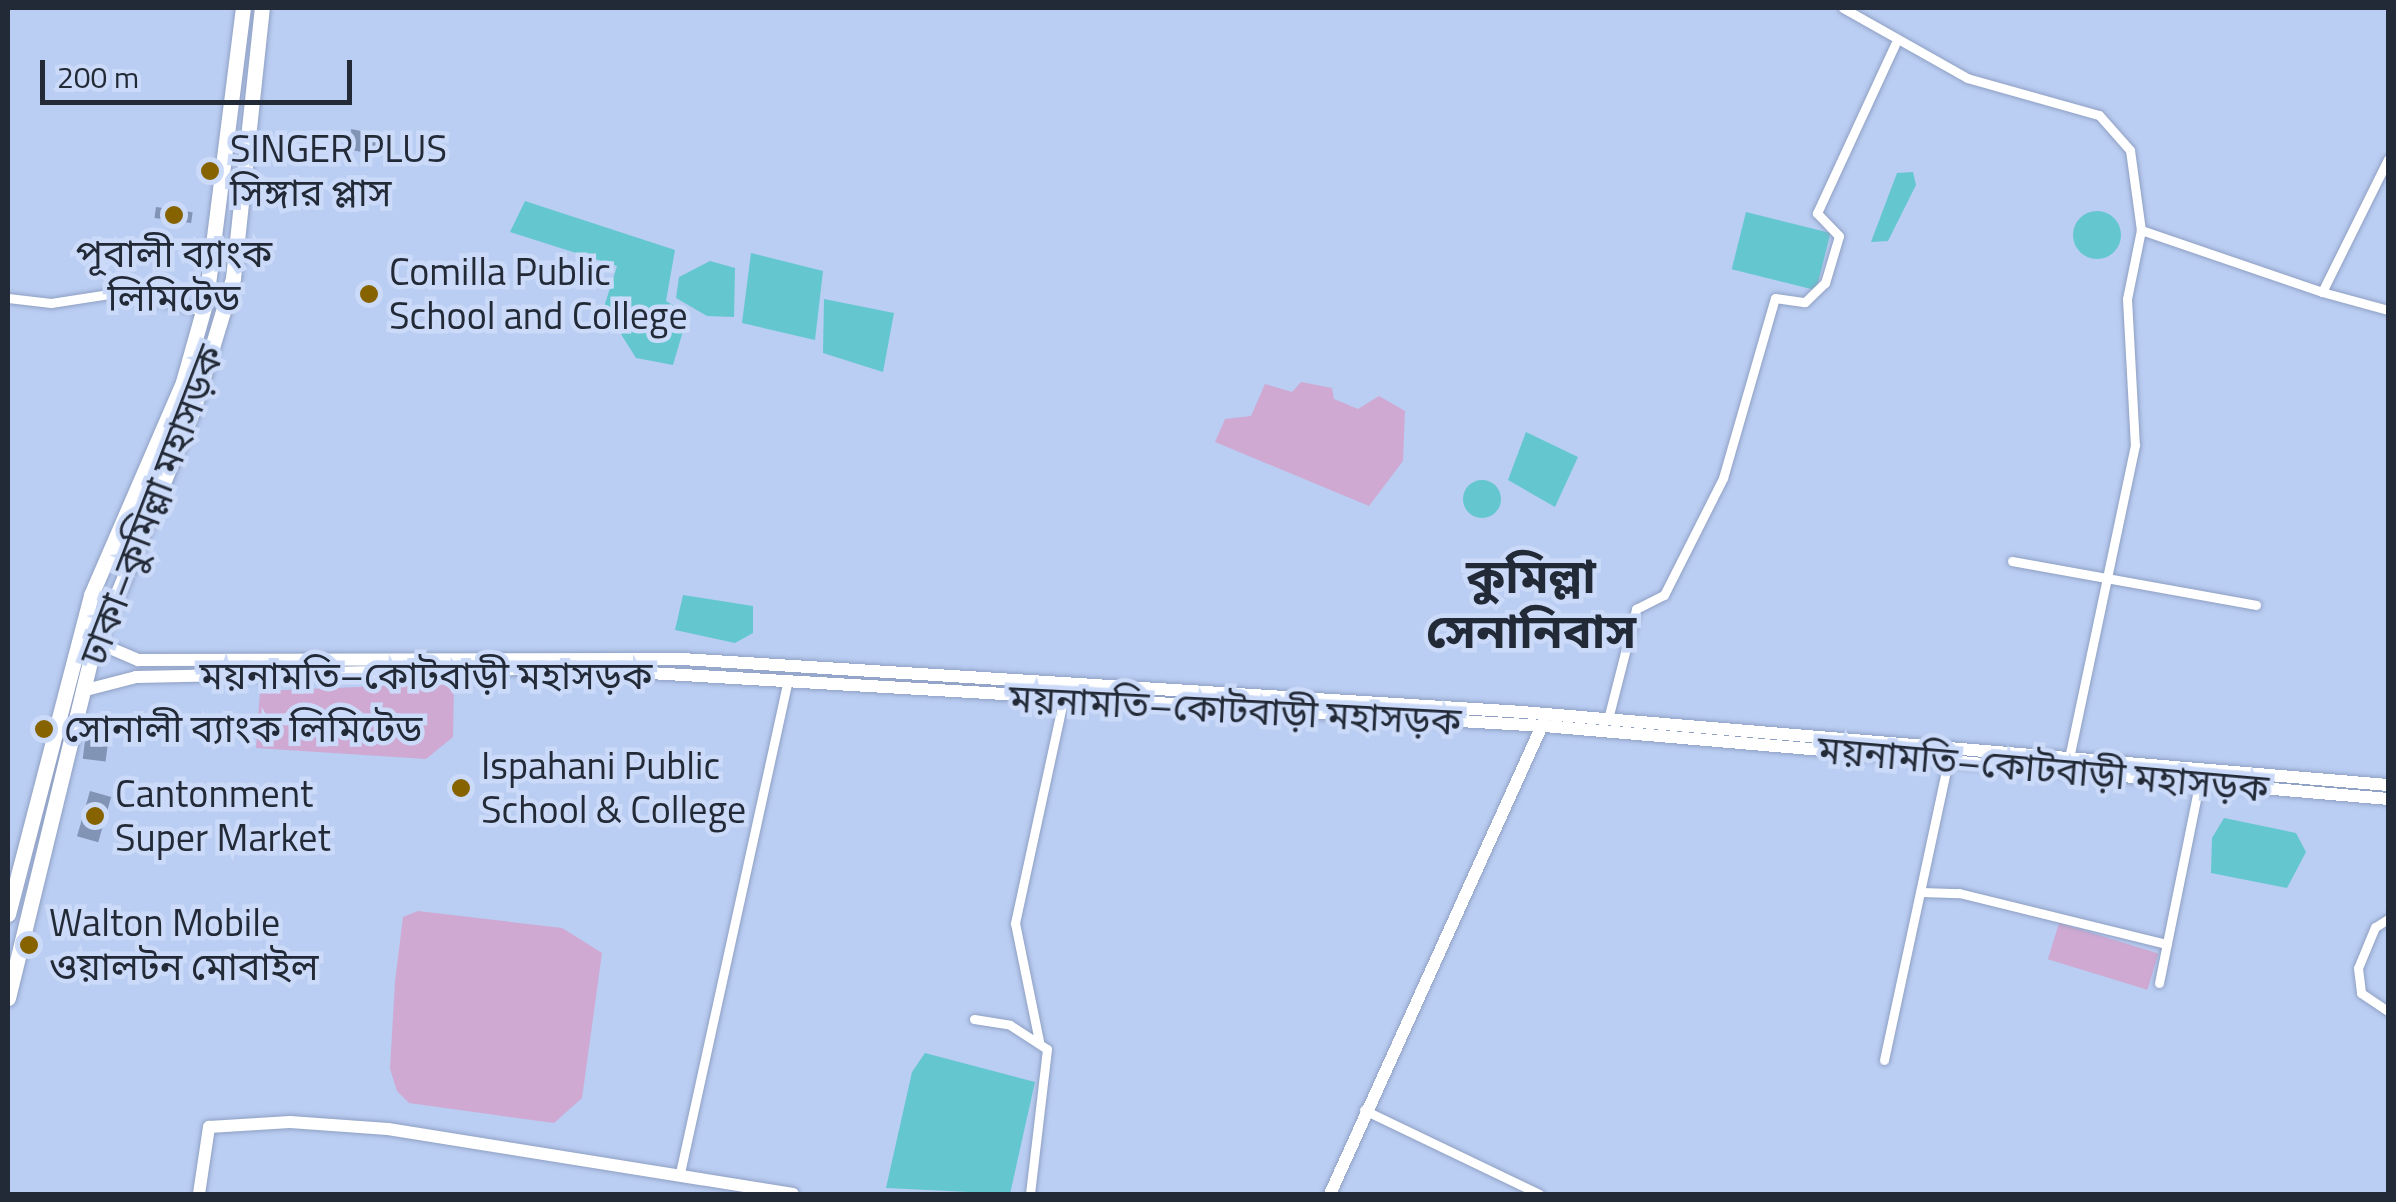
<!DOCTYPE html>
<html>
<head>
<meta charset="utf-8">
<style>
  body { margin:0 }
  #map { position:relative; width:2396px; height:1202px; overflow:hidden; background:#bacdf2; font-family:"Titillium Web","Noto Sans Bengali",sans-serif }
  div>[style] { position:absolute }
  .green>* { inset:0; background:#cfa9d2; transform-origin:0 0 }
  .water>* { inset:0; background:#64c7d0; transform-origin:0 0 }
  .round { border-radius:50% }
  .building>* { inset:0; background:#8294b6; transform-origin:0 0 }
  .roads { filter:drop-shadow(0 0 2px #8fa0c3) drop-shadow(0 0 2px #8fa0c3) }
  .street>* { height:9px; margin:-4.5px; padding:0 4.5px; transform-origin:4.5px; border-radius:4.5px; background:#fff }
  .secondary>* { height:12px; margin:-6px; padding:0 6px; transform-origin:6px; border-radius:6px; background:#fff }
  .highway>* { height:15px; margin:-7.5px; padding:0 7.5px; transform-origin:7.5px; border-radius:7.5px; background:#fff }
  .dots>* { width:28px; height:28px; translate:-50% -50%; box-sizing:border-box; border:5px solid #cbdaf8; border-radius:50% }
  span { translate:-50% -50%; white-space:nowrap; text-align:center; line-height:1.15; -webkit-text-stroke:9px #cbdaf8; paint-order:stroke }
  .poi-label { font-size:38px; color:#232a37 }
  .left { translate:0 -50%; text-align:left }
  .street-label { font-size:38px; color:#232a37 }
  .district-label { font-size:48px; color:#232a37; font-weight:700 }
  .frame { position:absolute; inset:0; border:10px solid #232a37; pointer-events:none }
  .scale { position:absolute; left:40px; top:60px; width:312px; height:45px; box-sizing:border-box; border:5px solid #232a37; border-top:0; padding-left:12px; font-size:30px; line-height:35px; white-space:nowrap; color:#232a37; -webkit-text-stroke:8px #cbdaf8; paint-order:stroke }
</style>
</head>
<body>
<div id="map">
  <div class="green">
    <i style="clip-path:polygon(1301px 382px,1332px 388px,1334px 399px,1358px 409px,1379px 396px,1405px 411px,1403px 461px,1369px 506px,1215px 442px,1225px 419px,1251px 416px,1265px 384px,1292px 392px)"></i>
    <i style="clip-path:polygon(454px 683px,453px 737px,426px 759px,256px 748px,260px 691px)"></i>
    <i style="clip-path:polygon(418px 911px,562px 928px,602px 953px,582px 1098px,554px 1123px,409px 1103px,397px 1091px,390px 1069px,395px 982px,403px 917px)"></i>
    <i style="left:2059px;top:923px;width:104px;height:38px;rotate:17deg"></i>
  </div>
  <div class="water">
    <i style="clip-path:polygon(1913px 172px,1916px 185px,1888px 241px,1871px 242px,1897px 173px)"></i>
    <i style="clip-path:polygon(525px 201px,675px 250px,666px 301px,688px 314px,673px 365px,636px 358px,604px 307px,617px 266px,510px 232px)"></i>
    <i class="round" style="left:2073px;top:211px;width:48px;height:48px"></i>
    <i style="left:1746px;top:212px;width:87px;height:59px;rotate:14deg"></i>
    <i style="clip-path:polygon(751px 253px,823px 271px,815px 340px,742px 323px)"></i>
    <i style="clip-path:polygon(710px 261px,735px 268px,734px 317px,707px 316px,676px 298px,679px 277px)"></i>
    <i style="clip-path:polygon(824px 299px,894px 313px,883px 372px,823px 353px)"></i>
    <i style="clip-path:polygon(1526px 432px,1578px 457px,1555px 507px,1508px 480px)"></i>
    <i class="round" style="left:1463px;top:480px;width:38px;height:38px"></i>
    <i style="clip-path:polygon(683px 595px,753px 606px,753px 633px,735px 643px,675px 630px)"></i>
    <i style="clip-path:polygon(2224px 818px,2296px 833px,2306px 852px,2287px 888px,2211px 873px,2212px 838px)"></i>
    <i style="clip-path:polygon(925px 1053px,1035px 1082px,1010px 1194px,886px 1188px,912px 1072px)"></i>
  </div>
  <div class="building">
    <i style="clip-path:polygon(351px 129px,381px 135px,376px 155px,352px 150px)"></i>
    <i style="left:156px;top:207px;width:37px;height:11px;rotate:8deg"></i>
    <i style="left:88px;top:716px;width:23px;height:43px;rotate:7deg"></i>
    <i style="left:90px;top:791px;width:22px;height:47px;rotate:16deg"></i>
  </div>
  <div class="roads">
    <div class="street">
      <i style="left:1843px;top:8px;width:142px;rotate:29.4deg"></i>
      <i style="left:1967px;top:78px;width:137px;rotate:15.7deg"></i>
      <i style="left:2099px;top:115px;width:47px;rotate:48.5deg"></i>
      <i style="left:2130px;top:150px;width:81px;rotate:82.2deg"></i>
      <i style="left:2141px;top:230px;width:70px;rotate:101.5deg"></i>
      <i style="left:2127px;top:299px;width:146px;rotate:86.9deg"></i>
      <i style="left:2135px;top:445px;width:321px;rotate:101.9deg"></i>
      <i style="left:2141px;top:230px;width:191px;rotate:18.9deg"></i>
      <i style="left:2322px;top:292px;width:148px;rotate:-63.6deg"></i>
      <i style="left:2322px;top:292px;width:68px;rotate:15.3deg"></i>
      <i style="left:8px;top:298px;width:43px;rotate:6.6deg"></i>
      <i style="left:51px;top:303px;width:72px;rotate:-8.8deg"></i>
      <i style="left:122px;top:292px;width:83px;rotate:13.2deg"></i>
      <i style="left:2012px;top:561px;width:248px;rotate:10.2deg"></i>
      <i style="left:1608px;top:719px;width:114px;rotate:-75.7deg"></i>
      <i style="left:1636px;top:609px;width:31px;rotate:-27deg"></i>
      <i style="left:1664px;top:595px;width:131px;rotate:-63.2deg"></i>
      <i style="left:1723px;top:478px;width:187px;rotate:-73.9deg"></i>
      <i style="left:1775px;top:298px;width:30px;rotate:8deg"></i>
      <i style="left:1805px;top:302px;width:28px;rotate:-44deg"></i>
      <i style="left:1825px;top:283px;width:49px;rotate:-73.4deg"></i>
      <i style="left:1839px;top:236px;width:32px;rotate:-134deg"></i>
      <i style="left:1817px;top:213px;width:186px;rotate:-65.2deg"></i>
      <i style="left:1921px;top:892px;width:38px;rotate:2deg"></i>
      <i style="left:1959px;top:893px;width:214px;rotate:13.8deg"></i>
      <i style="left:2388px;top:919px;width:15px;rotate:148deg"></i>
      <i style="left:2375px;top:927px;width:44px;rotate:112.5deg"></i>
      <i style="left:2358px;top:968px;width:25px;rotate:83deg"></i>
      <i style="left:2361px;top:993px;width:32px;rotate:34deg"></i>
      <i style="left:2159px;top:983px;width:202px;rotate:-78.6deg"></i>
      <i style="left:974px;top:1019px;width:36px;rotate:9deg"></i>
      <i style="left:1010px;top:1025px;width:44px;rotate:33deg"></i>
      <i style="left:1047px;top:1049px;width:146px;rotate:96.7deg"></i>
      <i style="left:1039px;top:1041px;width:120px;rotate:-101.5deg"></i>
      <i style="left:1015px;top:923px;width:232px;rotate:-77.8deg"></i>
      <i style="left:1884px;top:1060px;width:305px;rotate:-77.9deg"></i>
      <i style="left:1364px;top:1110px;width:194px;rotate:25.6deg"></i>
      <i style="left:680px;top:1173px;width:501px;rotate:-77.66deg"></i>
    </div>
    <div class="secondary">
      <i style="left:96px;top:642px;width:46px;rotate:23.2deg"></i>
      <i style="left:138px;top:660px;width:544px;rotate:-0.11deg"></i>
      <i style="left:682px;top:659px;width:842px;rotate:3.61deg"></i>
      <i style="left:1522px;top:712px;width:869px;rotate:4.82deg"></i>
      <i style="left:82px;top:691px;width:56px;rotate:-14.5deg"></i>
      <i style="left:136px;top:677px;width:429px;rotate:-1.2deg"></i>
      <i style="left:565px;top:668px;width:981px;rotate:3.39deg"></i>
      <i style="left:1544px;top:726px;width:847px;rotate:4.94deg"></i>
      <i style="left:199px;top:1194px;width:68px;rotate:-81.5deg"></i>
      <i style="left:209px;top:1127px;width:81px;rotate:-3.5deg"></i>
      <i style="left:290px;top:1122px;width:98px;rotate:4.1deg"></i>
      <i style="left:388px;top:1129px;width:410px;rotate:9.1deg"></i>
      <i style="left:1330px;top:1194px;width:521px;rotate:-65.65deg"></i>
    </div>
    <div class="highway">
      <i style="left:8px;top:914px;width:330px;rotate:-75.4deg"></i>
      <i style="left:91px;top:595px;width:232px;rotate:-66.6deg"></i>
      <i style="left:183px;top:382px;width:85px;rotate:-74.3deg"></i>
      <i style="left:206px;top:300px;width:294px;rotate:-82.8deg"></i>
      <i style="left:8px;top:998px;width:347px;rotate:-76.3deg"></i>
      <i style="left:90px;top:661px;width:271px;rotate:-67.7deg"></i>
      <i style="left:193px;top:410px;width:138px;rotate:-73.1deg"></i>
      <i style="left:233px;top:278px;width:272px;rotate:-83.9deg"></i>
    </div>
  </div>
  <div class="dots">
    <i style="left:210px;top:171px;background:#876300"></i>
    <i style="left:174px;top:215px;background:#876300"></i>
    <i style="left:369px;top:294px;background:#876300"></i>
    <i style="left:44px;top:729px;background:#876300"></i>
    <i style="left:461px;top:788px;background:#876300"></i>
    <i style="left:95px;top:816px;background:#876300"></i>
    <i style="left:29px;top:945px;background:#876300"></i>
  </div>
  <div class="poi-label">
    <span class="left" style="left:230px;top:171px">SINGER PLUS<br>সিঙ্গার প্লাস</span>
    <span style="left:174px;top:276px">পূবালী ব্যাংক<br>লিমিটেড</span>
    <span class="left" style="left:389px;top:294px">Comilla Public<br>School and College</span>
    <span class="left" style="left:64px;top:729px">সোনালী ব্যাংক লিমিটেড</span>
    <span class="left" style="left:481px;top:788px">Ispahani Public<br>School &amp; College</span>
    <span class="left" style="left:115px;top:816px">Cantonment<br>Super Market</span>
    <span class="left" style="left:49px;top:945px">Walton Mobile<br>ওয়ালটন মোবাইল</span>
  </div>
  <div class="street-label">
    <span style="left:152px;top:505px;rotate:-69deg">ঢাকা–কুমিল্লা মহাসড়ক</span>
    <span style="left:426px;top:676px">ময়নামতি–কোটবাড়ী মহাসড়ক</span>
    <span style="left:1235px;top:710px;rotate:3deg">ময়নামতি–কোটবাড়ী মহাসড়ক</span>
    <span style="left:2043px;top:769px;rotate:5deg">ময়নামতি–কোটবাড়ী মহাসড়ক</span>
  </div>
  <div class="district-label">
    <span style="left:1531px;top:603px">কুমিল্লা<br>সেনানিবাস</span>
  </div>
  <div class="frame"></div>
  <div class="scale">200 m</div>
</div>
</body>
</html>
